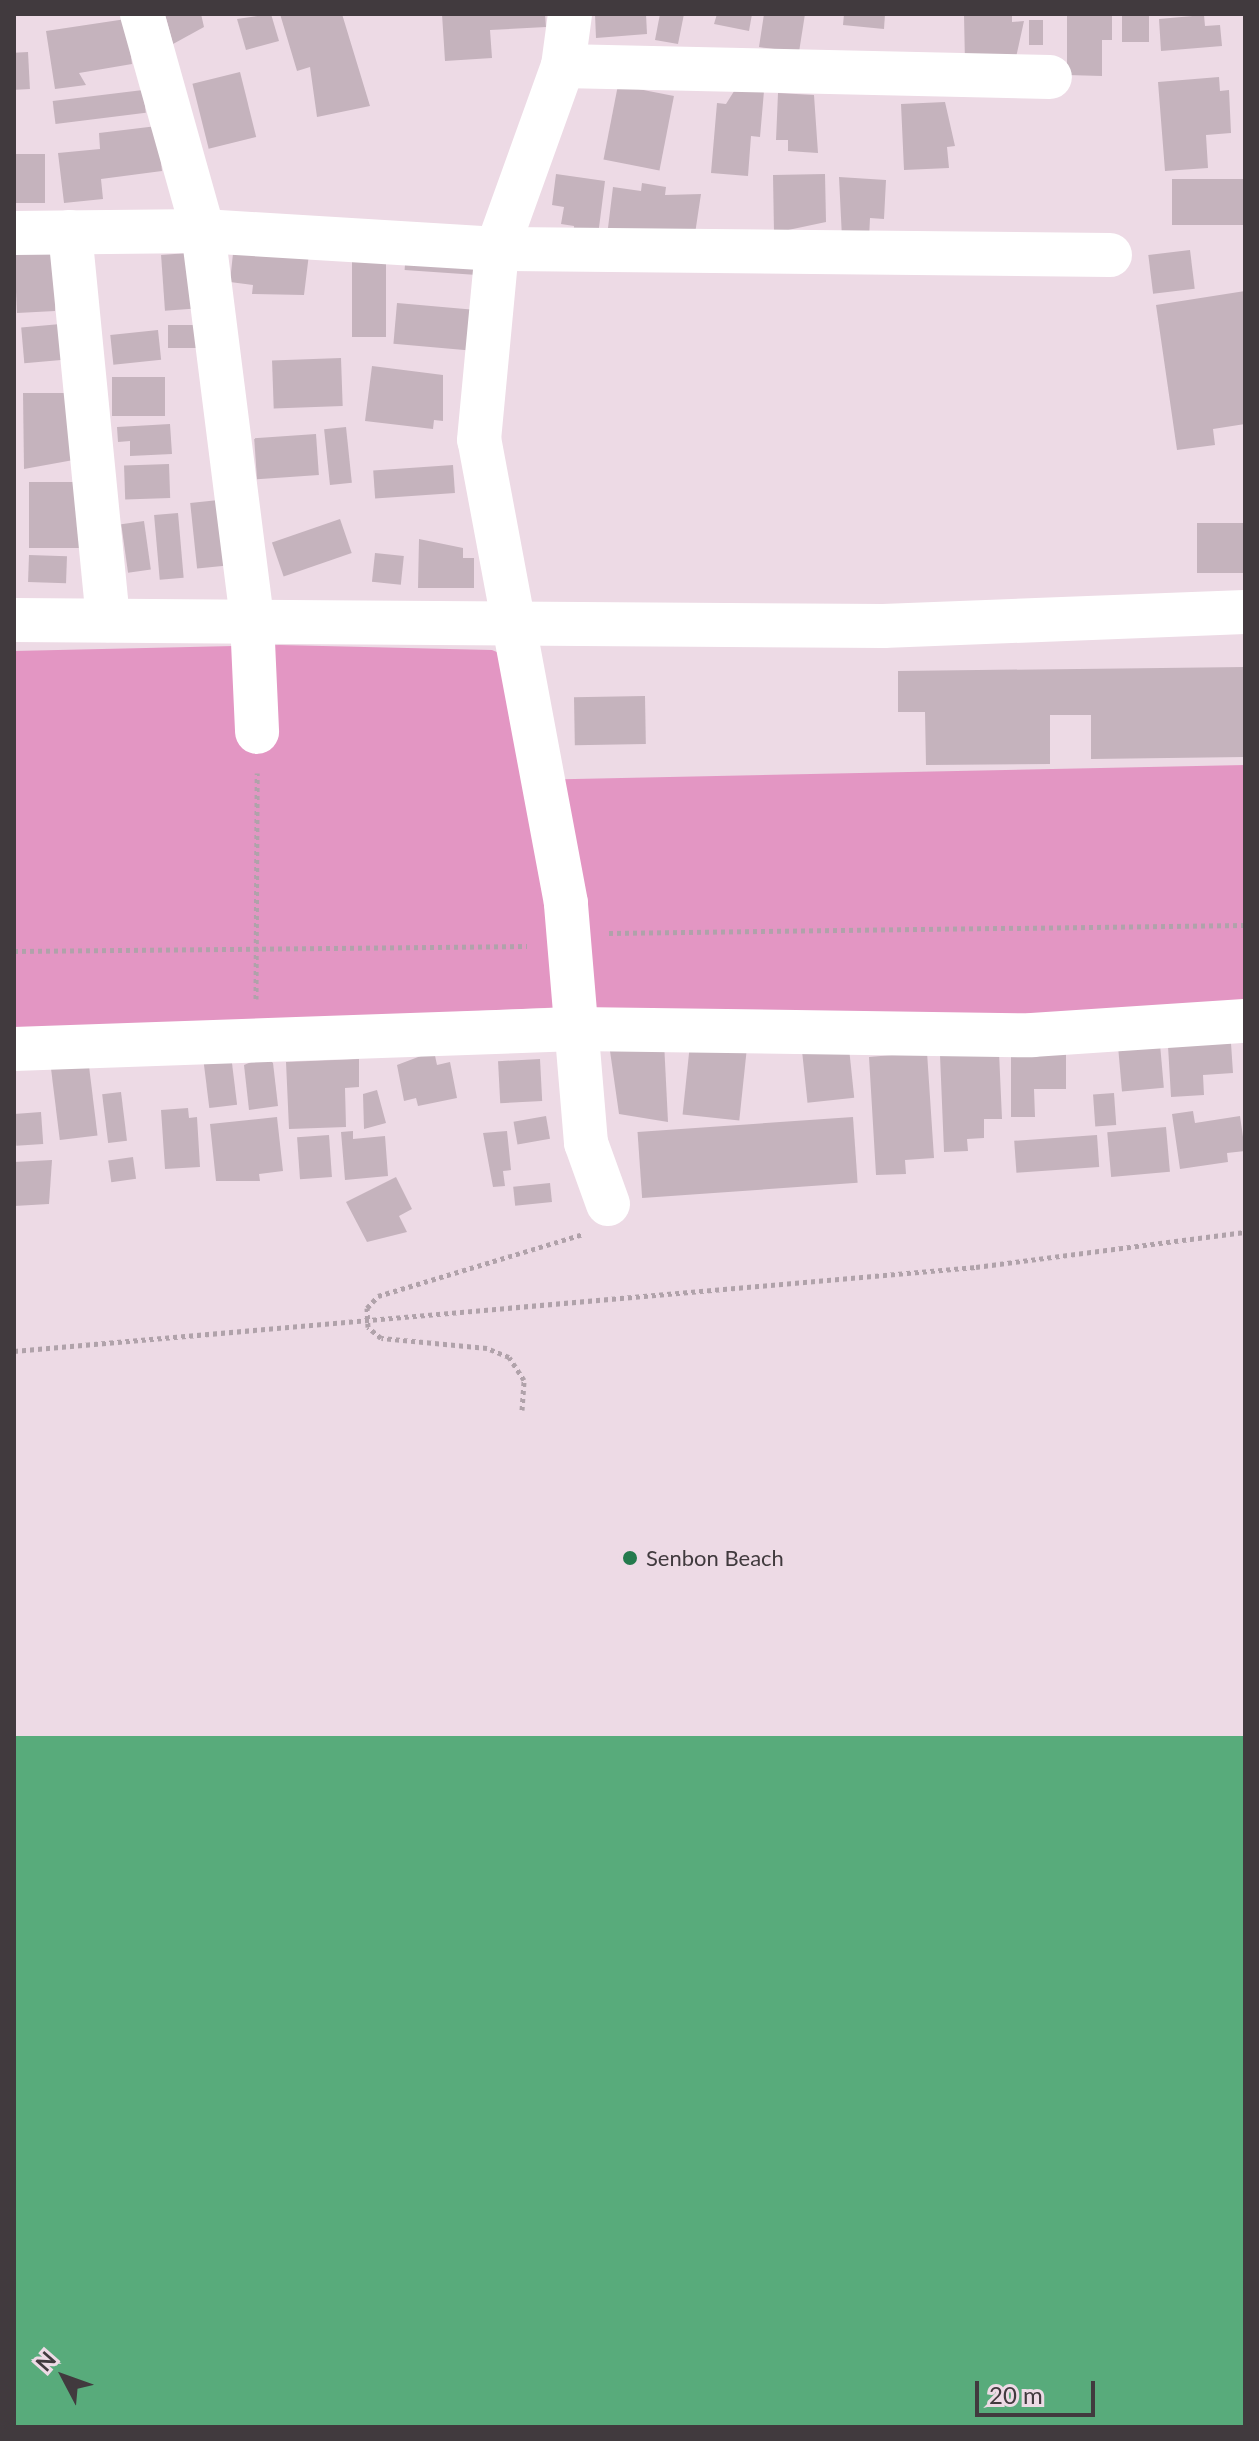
<!DOCTYPE html>
<html>
<head>
<meta charset="utf-8">
<style>
  body { margin:0 }
  #map { position:relative; width:1259px; height:2441px; overflow:hidden; background:#eddae5; font-family:Lato,sans-serif }
  div>[style] { position:absolute }
  .forest>* { inset:0; background:#e396c3 }
  .water>* { inset:0; background:#58ab7b; transform-origin:0 0 }
  .building>* { inset:0; background:#c5b3bd; transform-origin:0 0 }
  .path>* { height:5px; margin-top:-2.5px; transform-origin:0; background:repeating-linear-gradient(90deg,#b0a2aa 0 4px,transparent 0 8px) }
  .minor>* { height:44px; margin:-22px; padding:0 22px; transform-origin:22px; border-radius:22px; background:#fff }
  .dots>* { width:22px; height:22px; translate:-50% -50%; box-sizing:border-box; border:4px solid #eddae5; border-radius:50% }
  span { translate:-50% -50%; white-space:nowrap; text-align:center; line-height:1.15; -webkit-text-stroke:8px #eddae5; paint-order:stroke }
  .poi-label { font-size:22px; color:#413a3e }
  .left { translate:0 -50%; text-align:left }
  .frame { position:absolute; inset:0; border:16px solid #413a3e; pointer-events:none }
  .north { position:absolute; left:24px; top:2337px; width:80px; height:80px; -webkit-text-stroke:6px #eddae5; paint-order:stroke; rotate:311deg; font-size:22px; font-weight:700; line-height:32px; text-align:center; color:#413a3e }
  .north::after { content:''; display:block; margin:auto; width:28px; height:36px; background:#413a3e; clip-path:polygon(50% 0,100% 100%,50% 72%,0 100%) }
  .scale { position:absolute; left:975px; top:2381px; width:120px; height:36px; box-sizing:border-box; border:4px solid #413a3e; border-top:0; padding-left:10px; font-size:24px; line-height:28px; white-space:nowrap; color:#413a3e; -webkit-text-stroke:6px #eddae5; paint-order:stroke }
</style>
</head>
<body>
<div id="map">
  <div class="forest">
    <i style="clip-path:polygon(280px 645px,492px 650px,509px 657px,527px 780px,1245px 765px,1245px 1006px,1074px 1019px,602px 1015px,586px 1006px,14px 1033px,14px 651px)"></i>
  </div>
  <div class="water">
    <i style="left:1245px;top:1736px;width:691px;height:1235px;rotate:90deg"></i>
  </div>
  <div class="building">
    <i style="clip-path:polygon(165px 14px,201px 14px,204px 27px,173px 44px)"></i>
    <i style="clip-path:polygon(271px 14px,279px 41px,246px 50px,237px 19px)"></i>
    <i style="clip-path:polygon(280px 14px,342px 14px,370px 106px,317px 117px,310px 67px,297px 71px)"></i>
    <i style="clip-path:polygon(442px 14px,545px 14px,546px 27px,490px 30px,492px 58px,445px 61px)"></i>
    <i style="clip-path:polygon(595px 14px,646px 14px,647px 34px,596px 38px)"></i>
    <i style="clip-path:polygon(660px 14px,684px 14px,678px 44px,655px 40px)"></i>
    <i style="clip-path:polygon(717px 14px,752px 14px,749px 31px,714px 24px)"></i>
    <i style="clip-path:polygon(764px 14px,805px 14px,799px 52px,759px 47px)"></i>
    <i style="clip-path:polygon(844px 14px,885px 14px,884px 29px,843px 25px)"></i>
    <i style="clip-path:polygon(1012px 14px,1012px 22px,1024px 21px,1015px 62px,965px 63px,964px 15px)"></i>
    <i style="clip-path:polygon(1067px 14px,1112px 14px,1112px 40px,1102px 40px,1102px 76px,1067px 75px)"></i>
    <i style="left:1122px;top:14px;width:27px;height:28px"></i>
    <i style="clip-path:polygon(1204px 15px,1205px 26px,1220px 25px,1222px 46px,1161px 51px,1159px 19px)"></i>
    <i style="clip-path:polygon(126px 19px,132px 64px,79px 73px,86px 85px,55px 89px,46px 31px)"></i>
    <i style="left:1029px;top:20px;width:14px;height:25px"></i>
    <i style="left:28px;top:52px;width:37px;height:14px;rotate:87deg"></i>
    <i style="left:240px;top:72px;width:67px;height:49px;rotate:76deg"></i>
    <i style="clip-path:polygon(1219px 77px,1220px 91px,1229px 90px,1231px 133px,1206px 135px,1208px 168px,1165px 171px,1158px 82px)"></i>
    <i style="left:618px;top:85px;width:57px;height:76px;rotate:11deg"></i>
    <i style="clip-path:polygon(736px 88px,764px 91px,760px 137px,751px 136px,748px 176px,711px 173px,717px 103px,726px 104px)"></i>
    <i style="left:143px;top:90px;width:23px;height:91px;rotate:83deg"></i>
    <i style="clip-path:polygon(778px 93px,814px 95px,818px 153px,788px 151px,788px 140px,776px 140px)"></i>
    <i style="clip-path:polygon(945px 102px,955px 146px,947px 147px,949px 168px,904px 170px,901px 104px)"></i>
    <i style="clip-path:polygon(157px 126px,162px 171px,101px 179px,103px 199px,64px 203px,58px 153px,100px 149px,99px 133px)"></i>
    <i style="left:14px;top:154px;width:31px;height:49px"></i>
    <i style="clip-path:polygon(556px 174px,605px 181px,597px 243px,573px 239px,574px 226px,561px 224px,564px 207px,552px 205px)"></i>
    <i style="clip-path:polygon(825px 174px,826px 222px,774px 233px,773px 175px)"></i>
    <i style="clip-path:polygon(839px 177px,886px 180px,884px 219px,870px 218px,869px 239px,842px 238px)"></i>
    <i style="left:1245px;top:179px;width:46px;height:73px;rotate:90deg"></i>
    <i style="clip-path:polygon(642px 183px,666px 187px,665px 195px,701px 194px,693px 247px,607px 236px,613px 187px,641px 191px)"></i>
    <i style="clip-path:polygon(234px 244px,309px 254px,304px 295px,252px 294px,253px 285px,230px 282px)"></i>
    <i style="clip-path:polygon(59px 246px,55px 311px,17px 313px,14px 249px)"></i>
    <i style="left:406px;top:250px;width:69px;height:20px;rotate:4deg"></i>
    <i style="left:1190px;top:250px;width:39px;height:42px;rotate:83deg"></i>
    <i style="left:188px;top:253px;width:56px;height:27px;rotate:86deg"></i>
    <i style="left:352px;top:257px;width:34px;height:80px"></i>
    <i style="clip-path:polygon(1245px 291px,1245px 424px,1213px 429px,1215px 445px,1177px 450px,1156px 305px)"></i>
    <i style="left:397px;top:303px;width:74px;height:41px;rotate:5deg"></i>
    <i style="left:72px;top:323px;width:36px;height:51px;rotate:85deg"></i>
    <i style="left:201px;top:325px;width:23px;height:33px;rotate:90deg"></i>
    <i style="left:158px;top:330px;width:30px;height:48px;rotate:84deg"></i>
    <i style="left:341px;top:358px;width:48px;height:69px;rotate:88deg"></i>
    <i style="clip-path:polygon(372px 366px,443px 375px,443px 421px,434px 420px,433px 429px,365px 421px)"></i>
    <i style="left:165px;top:377px;width:39px;height:53px;rotate:90deg"></i>
    <i style="clip-path:polygon(23px 393px,67px 393px,79px 459px,24px 469px)"></i>
    <i style="clip-path:polygon(170px 424px,172px 454px,130px 456px,130px 441px,118px 442px,117px 427px)"></i>
    <i style="left:346px;top:427px;width:56px;height:22px;rotate:84deg"></i>
    <i style="left:316px;top:434px;width:41px;height:62px;rotate:86deg"></i>
    <i style="left:169px;top:464px;width:34px;height:45px;rotate:88deg"></i>
    <i style="left:453px;top:465px;width:28px;height:80px;rotate:86deg"></i>
    <i style="left:29px;top:482px;width:52px;height:66px"></i>
    <i style="left:228px;top:499px;width:66px;height:38px;rotate:84deg"></i>
    <i style="left:178px;top:513px;width:65px;height:24px;rotate:85deg"></i>
    <i style="left:340px;top:519px;width:36px;height:72px;rotate:71deg"></i>
    <i style="left:144px;top:521px;width:49px;height:23px;rotate:82deg"></i>
    <i style="left:1245px;top:523px;width:50px;height:48px;rotate:90deg"></i>
    <i style="clip-path:polygon(419px 539px,463px 548px,463px 558px,474px 558px,474px 588px,418px 588px)"></i>
    <i style="left:375px;top:553px;width:29px;height:29px;rotate:6deg"></i>
    <i style="left:29px;top:555px;width:38px;height:27px;rotate:2deg"></i>
    <i style="clip-path:polygon(1245px 667px,1245px 757px,1091px 759px,1091px 715px,1050px 715px,1050px 764px,926px 765px,925px 712px,898px 712px,898px 671px)"></i>
    <i style="left:645px;top:696px;width:48px;height:71px;rotate:89deg"></i>
    <i style="clip-path:polygon(664px 1042px,668px 1122px,619px 1114px,609px 1044px)"></i>
    <i style="clip-path:polygon(1231px 1043px,1233px 1073px,1203px 1075px,1204px 1095px,1171px 1097px,1168px 1046px)"></i>
    <i style="left:690px;top:1044px;width:57px;height:71px;rotate:6deg"></i>
    <i style="left:1160px;top:1044px;width:44px;height:42px;rotate:85deg"></i>
    <i style="left:849px;top:1048px;width:50px;height:47px;rotate:84deg"></i>
    <i style="clip-path:polygon(1011px 1048px,1066px 1048px,1066px 1089px,1034px 1089px,1035px 1117px,1011px 1117px)"></i>
    <i style="clip-path:polygon(434px 1051px,437px 1065px,450px 1062px,457px 1098px,418px 1106px,416px 1098px,404px 1101px,397px 1065px)"></i>
    <i style="clip-path:polygon(927px 1052px,934px 1158px,905px 1160px,906px 1174px,876px 1175px,869px 1057px)"></i>
    <i style="clip-path:polygon(999px 1052px,1002px 1119px,984px 1119px,984px 1138px,967px 1139px,968px 1151px,944px 1152px,940px 1055px)"></i>
    <i style="left:231px;top:1055px;width:50px;height:28px;rotate:83deg"></i>
    <i style="clip-path:polygon(266px 1056px,273px 1063px,278px 1106px,249px 1110px,244px 1065px)"></i>
    <i style="left:88px;top:1058px;width:78px;height:38px;rotate:83deg"></i>
    <i style="clip-path:polygon(359px 1059px,359px 1087px,345px 1088px,346px 1127px,289px 1129px,286px 1062px)"></i>
    <i style="left:540px;top:1059px;width:42px;height:42px;rotate:87deg"></i>
    <i style="clip-path:polygon(377px 1090px,386px 1123px,364px 1129px,363px 1094px)"></i>
    <i style="left:121px;top:1092px;width:49px;height:19px;rotate:83deg"></i>
    <i style="left:1114px;top:1093px;width:32px;height:21px;rotate:86deg"></i>
    <i style="clip-path:polygon(188px 1108px,189px 1118px,197px 1117px,200px 1167px,165px 1169px,161px 1110px)"></i>
    <i style="clip-path:polygon(1193px 1111px,1195px 1123px,1240px 1116px,1245px 1151px,1227px 1153px,1228px 1162px,1180px 1169px,1172px 1114px)"></i>
    <i style="left:41px;top:1112px;width:32px;height:27px;rotate:86deg"></i>
    <i style="left:546px;top:1116px;width:23px;height:33px;rotate:80deg"></i>
    <i style="clip-path:polygon(277px 1117px,283px 1171px,259px 1174px,260px 1181px,216px 1181px,210px 1124px)"></i>
    <i style="left:853px;top:1117px;width:66px;height:216px;rotate:86deg"></i>
    <i style="left:1166px;top:1127px;width:45px;height:59px;rotate:85deg"></i>
    <i style="clip-path:polygon(353px 1131px,353px 1139px,385px 1136px,388px 1176px,345px 1180px,341px 1132px)"></i>
    <i style="clip-path:polygon(507px 1131px,511px 1170px,503px 1171px,505px 1186px,493px 1187px,483px 1133px)"></i>
    <i style="left:329px;top:1135px;width:42px;height:32px;rotate:86deg"></i>
    <i style="left:1097px;top:1135px;width:32px;height:83px;rotate:86deg"></i>
    <i style="left:133px;top:1157px;width:22px;height:25px;rotate:82deg"></i>
    <i style="clip-path:polygon(52px 1160px,49px 1204px,14px 1206px,14px 1162px)"></i>
    <i style="clip-path:polygon(396px 1177px,412px 1209px,399px 1216px,407px 1232px,367px 1242px,346px 1202px)"></i>
    <i style="left:550px;top:1183px;width:19px;height:37px;rotate:84deg"></i>
  </div>
  <div class="path">
    <i style="left:609px;top:933px;width:636px;rotate:-0.72deg"></i>
    <i style="left:14px;top:951px;width:513px;rotate:-0.56deg"></i>
    <i style="left:256px;top:999px;width:226px;rotate:-89.7deg"></i>
    <i style="left:14px;top:1351px;width:966px;rotate:-4.99deg"></i>
    <i style="left:976px;top:1267px;width:271px;rotate:-7.4deg"></i>
    <i style="left:522px;top:1410px;width:30px;rotate:-86deg"></i>
    <i style="left:524px;top:1380px;width:27px;rotate:-123deg"></i>
    <i style="left:509px;top:1357px;width:24px;rotate:-158deg"></i>
    <i style="left:487px;top:1348px;width:106px;rotate:-174.6deg"></i>
    <i style="left:381px;top:1338px;width:17px;rotate:-140deg"></i>
    <i style="left:368px;top:1327px;width:19px;rotate:-93deg"></i>
    <i style="left:367px;top:1308px;width:16px;rotate:-47deg"></i>
    <i style="left:378px;top:1296px;width:214px;rotate:-16.8deg"></i>
  </div>
  <div class="minor">
    <i style="left:142px;top:14px;width:225px;rotate:74.3deg"></i>
    <i style="left:203px;top:231px;width:392px;rotate:82.8deg"></i>
    <i style="left:252px;top:620px;width:112px;rotate:87.4deg"></i>
    <i style="left:563px;top:66px;width:52px;rotate:-82.3deg"></i>
    <i style="left:70px;top:232px;width:390px;rotate:84.4deg"></i>
    <i style="left:14px;top:233px;width:189px;rotate:-0.6deg"></i>
    <i style="left:203px;top:231px;width:295px;rotate:3.5deg"></i>
    <i style="left:497px;top:249px;width:613px;rotate:0.56deg"></i>
    <i style="left:14px;top:620px;width:869px;rotate:0.4deg"></i>
    <i style="left:883px;top:626px;width:362px;rotate:-2.2deg"></i>
    <i style="left:14px;top:1049px;width:563px;rotate:-2.03deg"></i>
    <i style="left:577px;top:1029px;width:455px;rotate:0.8deg"></i>
    <i style="left:1032px;top:1035px;width:213px;rotate:-3.8deg"></i>
    <i style="left:608px;top:1204px;width:65px;rotate:-109.8deg"></i>
    <i style="left:586px;top:1143px;width:241px;rotate:-94.8deg"></i>
    <i style="left:566px;top:903px;width:471px;rotate:-100.6deg"></i>
    <i style="left:479px;top:440px;width:192px;rotate:-84.6deg"></i>
    <i style="left:497px;top:249px;width:195px;rotate:-70.2deg"></i>
    <i style="left:563px;top:66px;width:487px;rotate:1.3deg"></i>
  </div>
  <div class="dots">
    <i style="left:630px;top:1558px;background:#247a4d"></i>
  </div>
  <div class="poi-label">
    <span class="left" style="left:646px;top:1558px">Senbon Beach</span>
  </div>
  <div class="frame"></div>
  <div class="north">N</div>
  <div class="scale">20 m</div>
</div>
</body>
</html>
